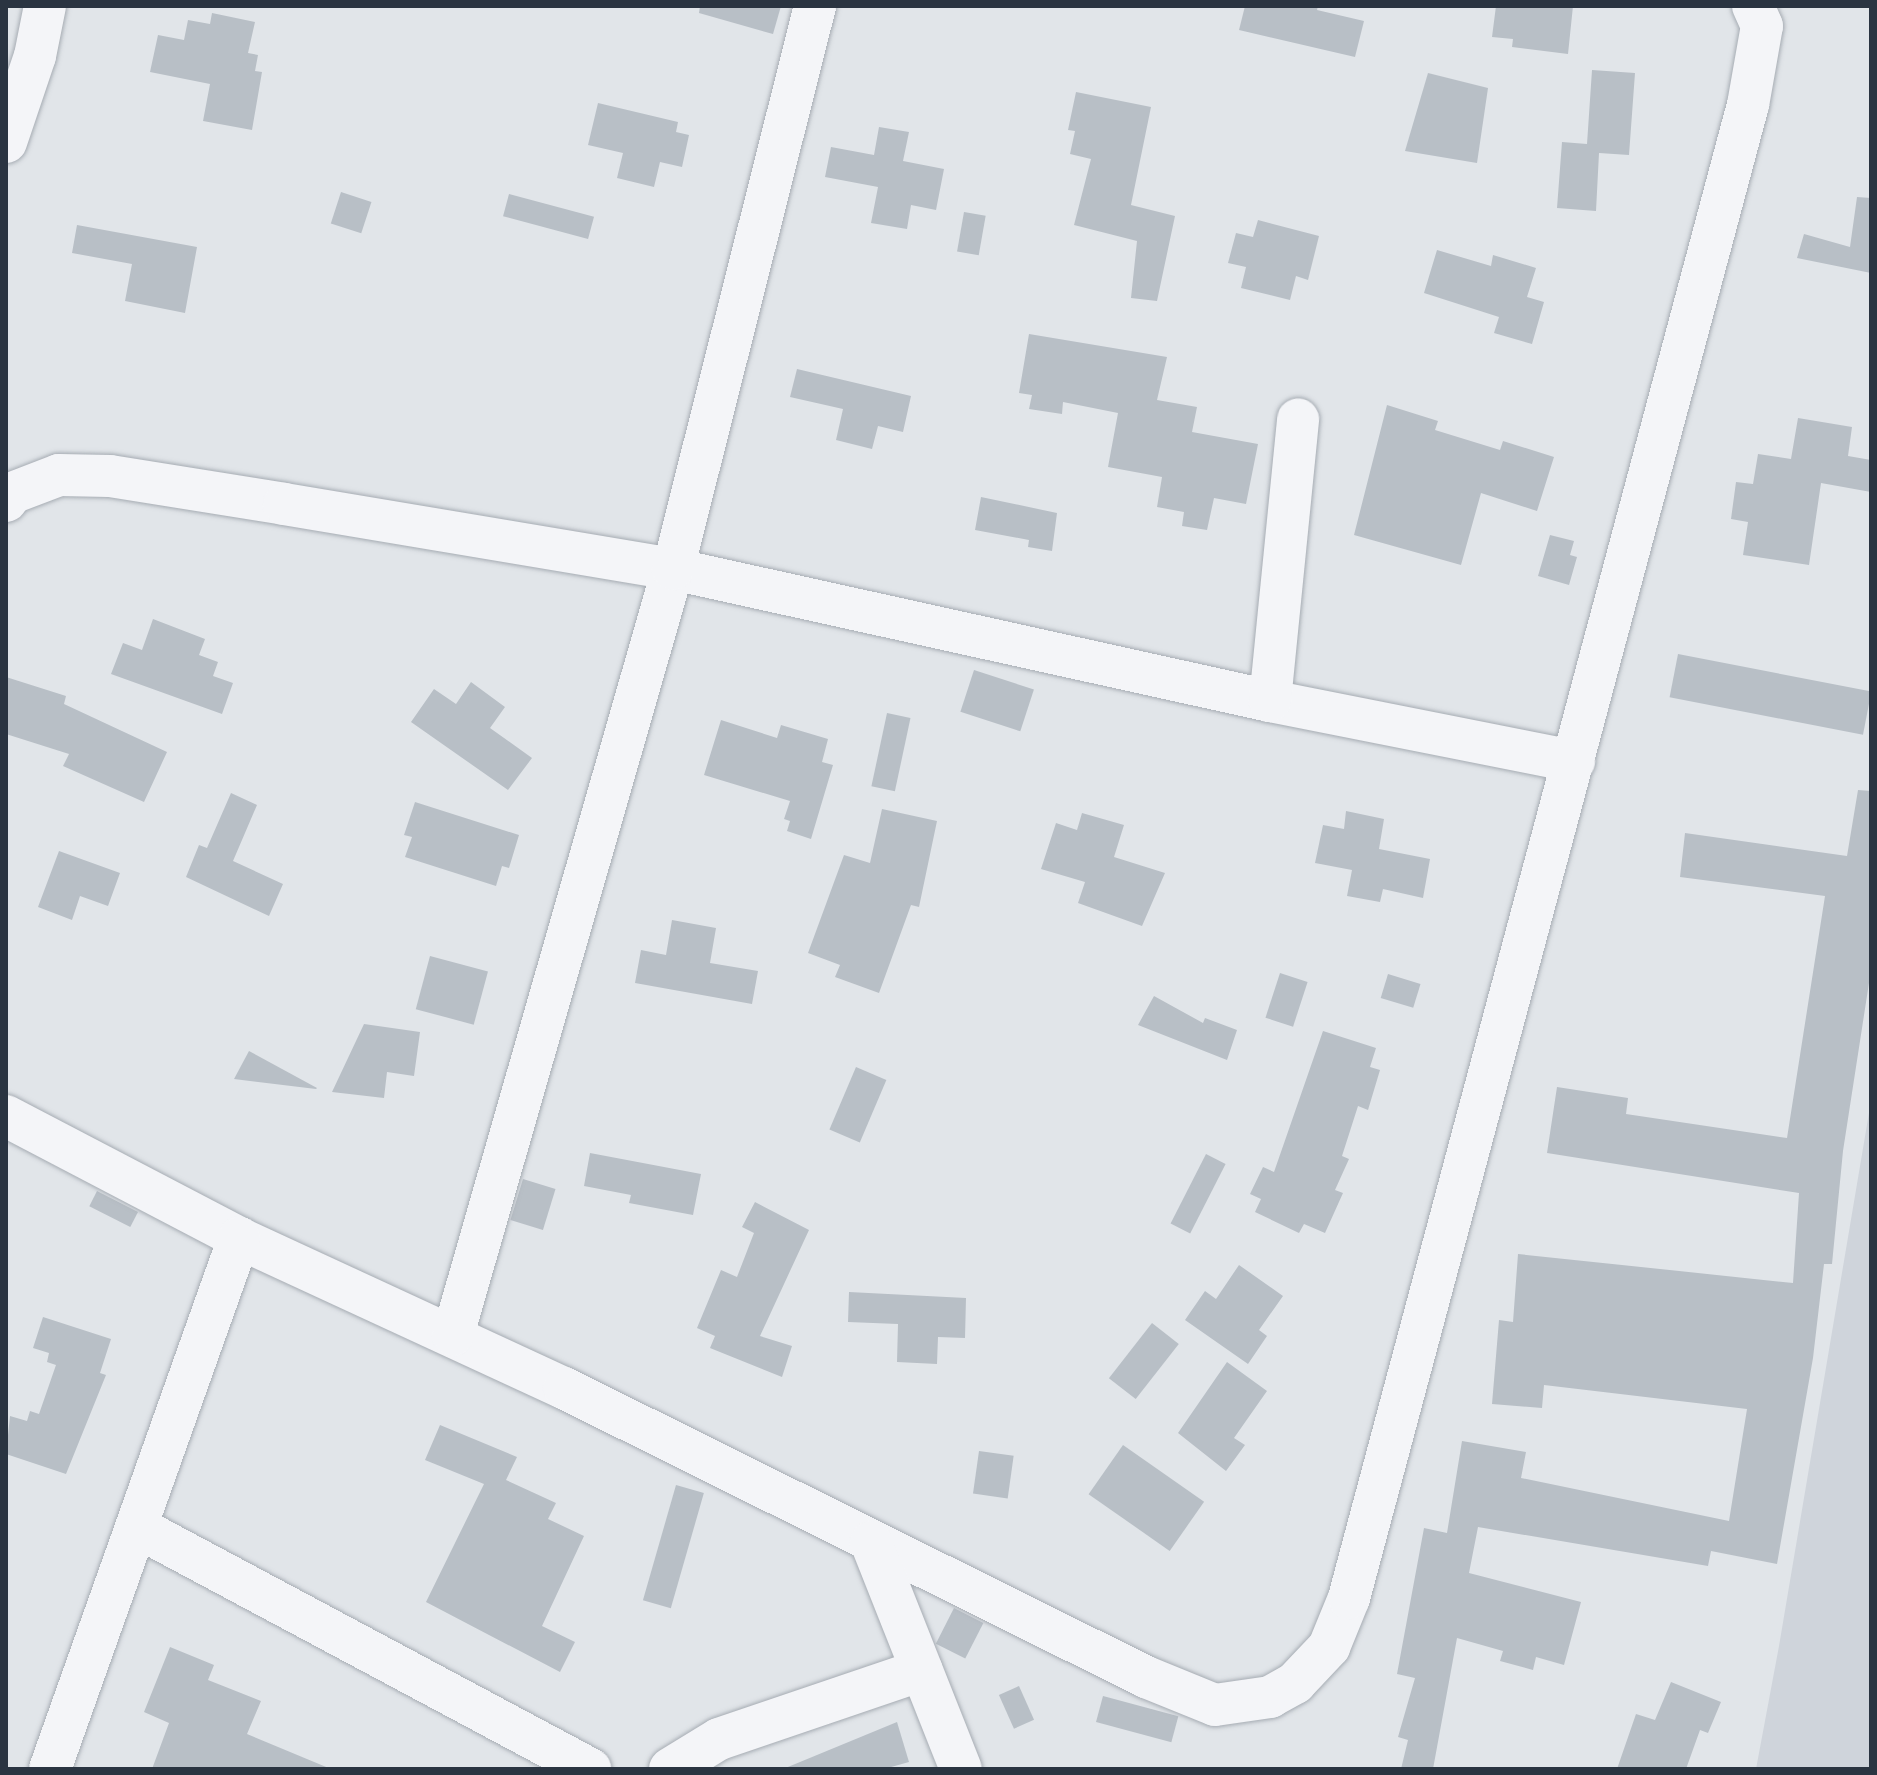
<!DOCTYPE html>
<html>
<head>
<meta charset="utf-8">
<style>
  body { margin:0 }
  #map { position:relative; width:1877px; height:1775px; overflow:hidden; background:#e1e5e9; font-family:Ubuntu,sans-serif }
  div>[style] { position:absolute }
  .built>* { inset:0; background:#cfd4db }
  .building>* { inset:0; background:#b8bfc6; transform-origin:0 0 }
  .roads { filter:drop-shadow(0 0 2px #a6acb3) drop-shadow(0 0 2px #a6acb3) }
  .minor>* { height:42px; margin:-21px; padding:0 21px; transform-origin:21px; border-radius:21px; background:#f4f5f8 }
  span { translate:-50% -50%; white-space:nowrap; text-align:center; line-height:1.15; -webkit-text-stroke:6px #f0f4f7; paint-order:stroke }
  .frame { position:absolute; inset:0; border:8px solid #2a3441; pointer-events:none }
</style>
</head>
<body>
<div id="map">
  <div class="built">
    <i style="clip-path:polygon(1871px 1101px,1871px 1769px,1756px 1769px,1779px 1646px)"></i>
  </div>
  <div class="building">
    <i style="clip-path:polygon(700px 6px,781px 6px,773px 34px,699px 13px)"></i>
    <i style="clip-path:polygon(1245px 6px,1318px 6px,1317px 10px,1364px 21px,1355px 57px,1239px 30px)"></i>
    <i style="clip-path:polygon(1496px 6px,1573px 6px,1568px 54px,1512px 47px,1513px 39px,1492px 37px)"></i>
    <i style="clip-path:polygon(212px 13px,255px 22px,248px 53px,258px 55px,255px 71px,262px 72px,252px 130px,203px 121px,210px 84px,150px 72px,158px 35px,184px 40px,188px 20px,210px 24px)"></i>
    <i style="clip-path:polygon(1592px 70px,1635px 73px,1629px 155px,1599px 153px,1596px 211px,1557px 208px,1562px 142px,1587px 144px)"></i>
    <i style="clip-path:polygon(1428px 73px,1488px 88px,1477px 163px,1405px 151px)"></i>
    <i style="clip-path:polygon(1076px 92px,1151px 107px,1131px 205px,1175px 216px,1157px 301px,1131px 298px,1137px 241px,1074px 225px,1091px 159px,1070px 154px,1075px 131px,1068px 130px)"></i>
    <i style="clip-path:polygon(598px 103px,678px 122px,676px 132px,689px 135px,682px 167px,660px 162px,654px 187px,617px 178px,623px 153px,588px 145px)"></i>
    <i style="clip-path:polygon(879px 127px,909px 132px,903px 161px,944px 169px,936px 210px,911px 205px,907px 229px,871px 223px,878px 187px,825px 177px,831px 147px,874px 155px)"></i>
    <i style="left:341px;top:192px;width:32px;height:33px;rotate:18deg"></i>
    <i style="left:509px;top:194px;width:88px;height:23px;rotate:15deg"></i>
    <i style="clip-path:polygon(1857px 197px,1871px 198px,1871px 273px,1797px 258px,1804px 234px,1850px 247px)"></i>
    <i style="left:964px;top:212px;width:22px;height:40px;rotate:10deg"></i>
    <i style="clip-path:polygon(1258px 220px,1319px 236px,1308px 280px,1296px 276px,1290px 300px,1241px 288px,1246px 267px,1228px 263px,1236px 233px,1253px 237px)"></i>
    <i style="clip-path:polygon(77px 225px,197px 247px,185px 313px,125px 301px,132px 264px,72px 253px)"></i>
    <i style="clip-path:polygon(1437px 250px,1491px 266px,1493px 255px,1536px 268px,1527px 297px,1544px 302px,1532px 344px,1494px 333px,1499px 317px,1424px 293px)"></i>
    <i style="clip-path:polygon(1029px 334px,1167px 357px,1157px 400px,1197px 407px,1192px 432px,1258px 444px,1246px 504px,1214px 498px,1207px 530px,1182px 526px,1184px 512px,1157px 507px,1162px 477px,1108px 467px,1118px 413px,1063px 402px,1062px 414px,1029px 409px,1032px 395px,1019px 393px)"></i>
    <i style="clip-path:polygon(797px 369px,911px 396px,903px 432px,878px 426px,872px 449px,836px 440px,843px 409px,790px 397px)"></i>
    <i style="clip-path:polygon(1387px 405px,1438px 421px,1435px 430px,1500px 450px,1503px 441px,1554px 457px,1537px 511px,1481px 493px,1461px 565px,1354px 535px)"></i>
    <i style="clip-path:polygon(1798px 418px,1852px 427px,1848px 456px,1871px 460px,1871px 492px,1821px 483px,1809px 565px,1743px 555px,1748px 522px,1731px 519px,1736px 482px,1753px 484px,1758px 454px,1791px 459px)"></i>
    <i style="clip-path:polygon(981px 497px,1057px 513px,1052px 551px,1028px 547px,1029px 540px,975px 530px)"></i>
    <i style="clip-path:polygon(1550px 535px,1574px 541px,1570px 555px,1577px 557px,1569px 585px,1538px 576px)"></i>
    <i style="clip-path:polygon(153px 619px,205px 639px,199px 655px,218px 662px,213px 676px,233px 683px,222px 714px,111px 674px,123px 643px,142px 650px)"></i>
    <i style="left:1678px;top:654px;width:197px;height:44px;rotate:11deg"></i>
    <i style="left:974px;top:670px;width:63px;height:44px;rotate:18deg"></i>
    <i style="clip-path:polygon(6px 677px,66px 696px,64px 704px,167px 752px,144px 802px,63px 766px,69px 754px,6px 734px)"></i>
    <i style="clip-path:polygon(471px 682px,505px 707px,490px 728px,532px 758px,508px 790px,411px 722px,434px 689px,456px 704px)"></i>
    <i style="left:887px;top:713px;width:24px;height:75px;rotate:12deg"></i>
    <i style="clip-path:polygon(721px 720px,777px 738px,781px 725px,828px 739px,822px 762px,833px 765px,811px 839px,787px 831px,790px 821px,784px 819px,790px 801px,704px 775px)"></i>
    <i style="clip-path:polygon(1858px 790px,1871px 791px,1871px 970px,1843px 1151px,1832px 1264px,1824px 1264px,1813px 1358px,1777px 1564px,1711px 1551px,1708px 1566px,1478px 1527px,1469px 1573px,1581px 1602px,1564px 1665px,1536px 1657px,1533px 1670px,1500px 1661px,1503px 1651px,1457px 1638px,1433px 1769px,1401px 1769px,1408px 1740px,1398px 1737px,1415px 1678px,1397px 1674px,1424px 1528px,1447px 1533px,1462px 1441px,1526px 1452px,1521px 1478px,1729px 1521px,1747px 1409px,1544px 1385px,1542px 1408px,1492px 1404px,1499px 1320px,1513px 1322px,1518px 1254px,1793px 1283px,1799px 1193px,1547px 1153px,1557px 1087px,1628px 1098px,1626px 1114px,1787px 1138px,1825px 896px,1680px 877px,1685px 833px,1847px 856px)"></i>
    <i style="clip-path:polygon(231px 793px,257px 805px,233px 861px,283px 884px,269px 916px,186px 877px,199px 845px,207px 848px)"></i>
    <i style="clip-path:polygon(415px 802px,519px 835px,509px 868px,502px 866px,496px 886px,405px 857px,412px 837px,404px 835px)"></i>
    <i style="clip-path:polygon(882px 809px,937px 821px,919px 907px,911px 905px,879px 993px,835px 977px,840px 965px,808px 953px,844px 855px,870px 863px)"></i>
    <i style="clip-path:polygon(1346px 811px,1384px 819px,1379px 849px,1430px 859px,1423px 898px,1383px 889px,1380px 902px,1347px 896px,1352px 870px,1315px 863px,1323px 825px,1344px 829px)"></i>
    <i style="clip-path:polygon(1082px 813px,1124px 825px,1114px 857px,1165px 873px,1142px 926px,1078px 903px,1085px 882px,1041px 869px,1056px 823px,1077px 830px)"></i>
    <i style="clip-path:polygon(59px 851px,120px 873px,108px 906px,80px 896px,72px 920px,38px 907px)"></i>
    <i style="clip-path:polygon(672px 920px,716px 928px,710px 963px,758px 971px,752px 1004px,635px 983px,641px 950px,666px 955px)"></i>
    <i style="left:430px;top:956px;width:60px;height:55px;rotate:15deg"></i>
    <i style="left:1280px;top:973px;width:29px;height:47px;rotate:18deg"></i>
    <i style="left:1388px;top:974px;width:34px;height:25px;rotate:17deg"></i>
    <i style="clip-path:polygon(1154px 996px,1203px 1023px,1205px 1018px,1237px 1030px,1227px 1060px,1138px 1025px)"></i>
    <i style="clip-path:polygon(364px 1024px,420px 1032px,414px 1076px,387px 1072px,384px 1098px,332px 1092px)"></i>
    <i style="clip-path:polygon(1323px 1031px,1376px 1048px,1370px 1067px,1380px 1070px,1368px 1110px,1358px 1106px,1342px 1156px,1349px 1159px,1335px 1190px,1343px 1193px,1325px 1233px,1304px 1224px,1299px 1233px,1255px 1212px,1261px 1199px,1250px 1194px,1263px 1167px,1274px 1172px)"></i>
    <i style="clip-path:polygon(249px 1051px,317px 1088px,316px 1089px,234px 1079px)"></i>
    <i style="left:856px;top:1067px;width:33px;height:68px;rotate:23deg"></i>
    <i style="clip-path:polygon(590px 1153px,701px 1174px,693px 1215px,629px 1203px,631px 1195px,584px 1186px)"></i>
    <i style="left:1206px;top:1154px;width:22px;height:78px;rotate:27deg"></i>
    <i style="left:523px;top:1179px;width:34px;height:43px;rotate:17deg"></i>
    <i style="left:97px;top:1191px;width:46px;height:17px;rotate:27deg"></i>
    <i style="clip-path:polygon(755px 1202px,809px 1230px,760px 1336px,792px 1346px,782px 1377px,710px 1348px,715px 1336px,697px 1328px,721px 1270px,737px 1277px,754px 1233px,742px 1227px)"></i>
    <i style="clip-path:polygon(1239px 1265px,1283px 1296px,1259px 1330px,1267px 1336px,1248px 1364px,1185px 1320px,1205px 1291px,1216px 1299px)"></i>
    <i style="clip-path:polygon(849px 1292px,966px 1298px,965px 1338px,938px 1337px,937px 1364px,897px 1362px,898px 1324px,848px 1322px)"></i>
    <i style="clip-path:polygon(43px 1317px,111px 1339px,100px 1373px,106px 1375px,66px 1474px,6px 1454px,10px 1416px,27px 1421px,30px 1411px,39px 1414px,56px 1365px,47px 1362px,49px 1353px,33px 1348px)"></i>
    <i style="left:1152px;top:1323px;width:34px;height:70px;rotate:38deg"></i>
    <i style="clip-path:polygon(1227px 1362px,1267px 1391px,1234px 1438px,1245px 1445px,1226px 1471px,1178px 1433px)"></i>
    <i style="clip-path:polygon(440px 1425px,517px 1457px,506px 1480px,556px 1503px,548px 1519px,584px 1536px,542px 1626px,575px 1642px,560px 1672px,426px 1602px,484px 1484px,425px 1460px)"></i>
    <i style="left:1123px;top:1445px;width:99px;height:60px;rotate:35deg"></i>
    <i style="left:979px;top:1451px;width:35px;height:43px;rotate:8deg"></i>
    <i style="left:676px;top:1485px;width:29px;height:120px;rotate:16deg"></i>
    <i style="left:954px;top:1608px;width:33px;height:40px;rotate:27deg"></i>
    <i style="clip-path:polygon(170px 1647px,214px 1665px,208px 1680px,261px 1701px,247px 1734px,331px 1769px,152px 1769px,169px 1723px,144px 1712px)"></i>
    <i style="clip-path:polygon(1671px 1682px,1721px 1702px,1708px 1733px,1700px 1730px,1686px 1769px,1617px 1769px,1636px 1714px,1655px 1720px)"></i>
    <i style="left:1019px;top:1686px;width:37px;height:22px;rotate:66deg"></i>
    <i style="left:1103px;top:1696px;width:78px;height:27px;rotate:15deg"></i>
    <i style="clip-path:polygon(897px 1722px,909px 1762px,884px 1769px,783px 1769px)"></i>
  </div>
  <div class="roads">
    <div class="minor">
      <i style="left:6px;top:142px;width:91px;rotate:-71.4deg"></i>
      <i style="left:35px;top:56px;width:51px;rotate:-78.7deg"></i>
      <i style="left:6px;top:501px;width:10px;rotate:-53deg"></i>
      <i style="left:12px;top:493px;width:50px;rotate:-21deg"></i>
      <i style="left:59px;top:475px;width:51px;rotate:1.1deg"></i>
      <i style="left:110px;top:476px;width:176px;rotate:9.1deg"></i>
      <i style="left:284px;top:504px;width:394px;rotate:9.5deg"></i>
      <i style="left:673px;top:569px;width:611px;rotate:12.47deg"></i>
      <i style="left:1270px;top:701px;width:310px;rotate:11.2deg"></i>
      <i style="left:1270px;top:701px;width:283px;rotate:-84.3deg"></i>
      <i style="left:6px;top:1116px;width:263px;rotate:27.6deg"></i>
      <i style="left:239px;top:1238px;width:358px;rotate:24.8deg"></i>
      <i style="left:564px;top:1388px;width:650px;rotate:26.41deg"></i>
      <i style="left:1146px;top:1677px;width:74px;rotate:22.1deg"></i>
      <i style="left:1215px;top:1705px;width:56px;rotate:-8.3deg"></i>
      <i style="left:1270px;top:1697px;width:29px;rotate:-29deg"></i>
      <i style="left:1295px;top:1683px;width:50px;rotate:-46.6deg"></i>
      <i style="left:1329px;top:1647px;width:53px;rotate:-67.8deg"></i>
      <i style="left:1349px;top:1598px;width:1545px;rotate:-75.04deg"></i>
      <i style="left:1748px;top:105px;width:80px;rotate:-80deg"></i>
      <i style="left:1762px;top:26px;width:22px;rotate:-114deg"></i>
      <i style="left:453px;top:1335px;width:797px;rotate:-73.98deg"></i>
      <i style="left:673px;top:569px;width:581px;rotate:-75.84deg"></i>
      <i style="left:137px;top:1527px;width:514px;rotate:28.11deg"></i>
      <i style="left:871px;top:1542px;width:244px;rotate:68.4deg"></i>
      <i style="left:50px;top:1769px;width:564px;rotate:-70.41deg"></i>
      <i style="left:670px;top:1769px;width:57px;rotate:-31.5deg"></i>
      <i style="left:719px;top:1739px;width:214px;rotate:-18.8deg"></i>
    </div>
  </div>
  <div class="frame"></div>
</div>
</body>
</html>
